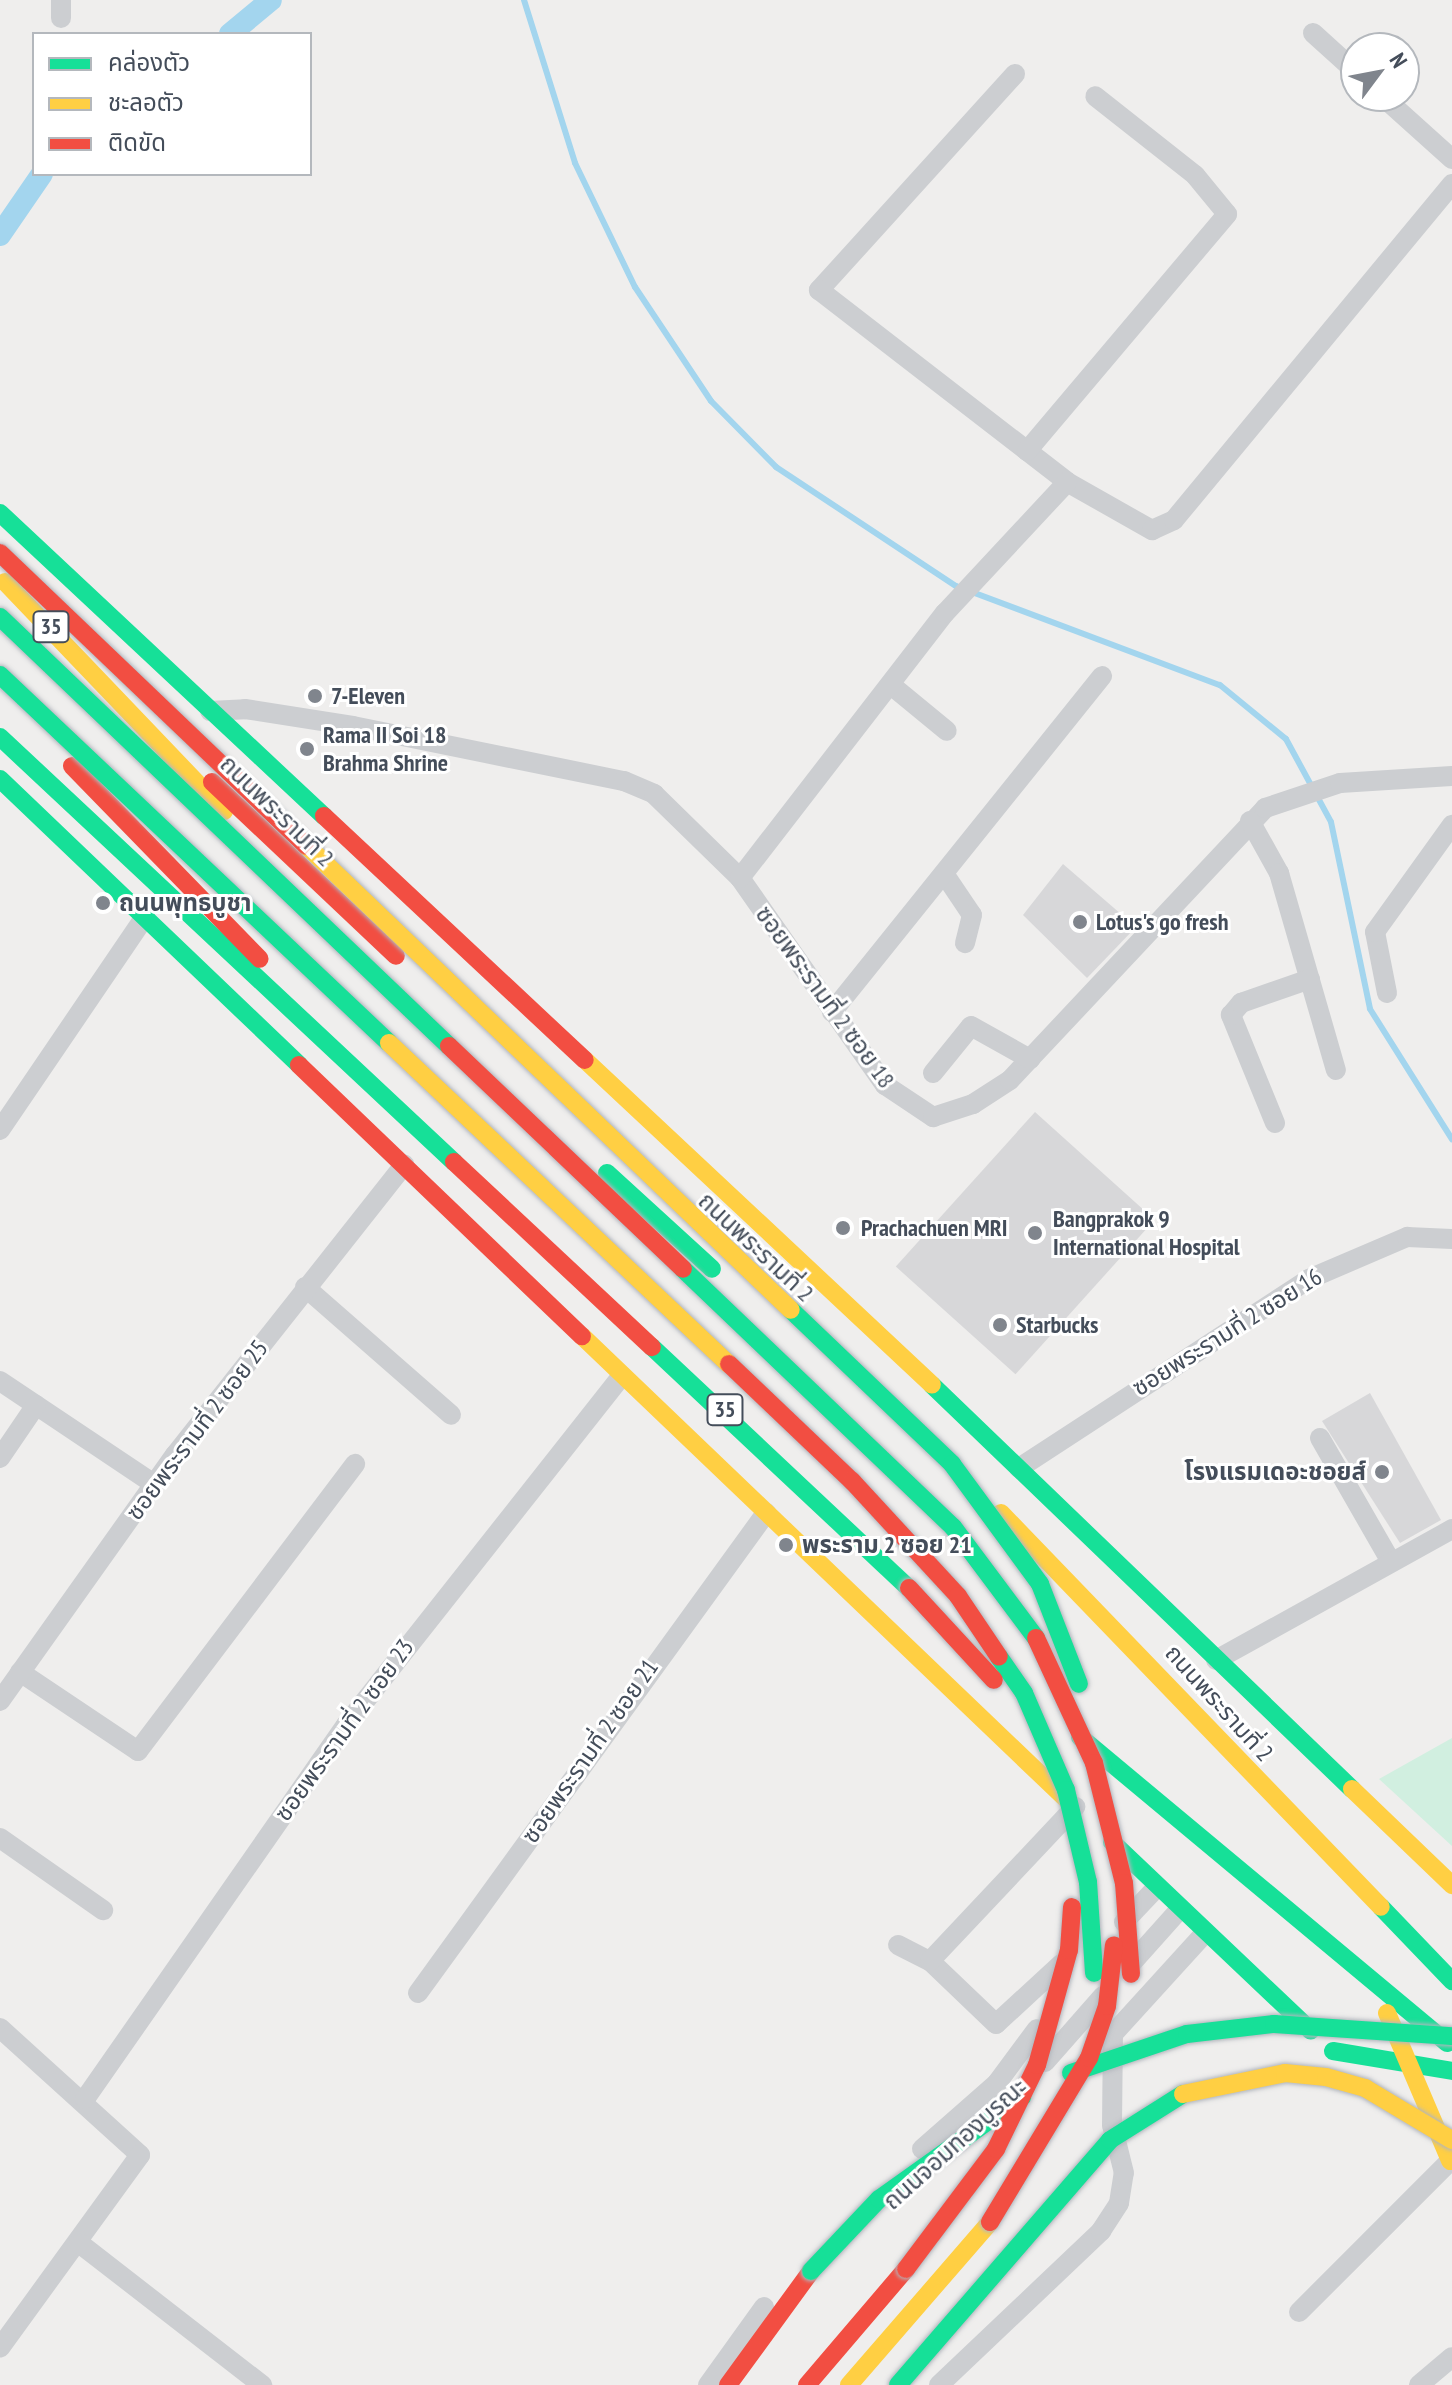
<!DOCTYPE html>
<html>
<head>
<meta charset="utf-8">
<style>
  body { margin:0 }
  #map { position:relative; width:1452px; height:2385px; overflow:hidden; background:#efeeed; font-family:"PT Sans Narrow","Noto Sans Thai",sans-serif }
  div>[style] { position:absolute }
  .green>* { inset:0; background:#d1efe0 }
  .stream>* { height:6px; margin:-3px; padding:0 3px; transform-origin:3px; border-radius:3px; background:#a3d5ee }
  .canal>* { height:22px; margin:-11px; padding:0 11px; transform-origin:11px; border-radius:11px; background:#a3d5ee }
  .building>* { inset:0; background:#d7d7d9; transform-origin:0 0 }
  .street>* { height:20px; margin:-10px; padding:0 10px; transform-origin:10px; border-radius:10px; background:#ccced1 }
  .fast>* { height:18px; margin:-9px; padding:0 9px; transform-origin:9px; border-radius:9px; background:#16e098 }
  .slow>* { height:18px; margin:-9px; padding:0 9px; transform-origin:9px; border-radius:9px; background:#ffcf43 }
  .jam>* { height:18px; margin:-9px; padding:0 9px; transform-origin:9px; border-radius:9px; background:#f24e42 }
  .bridges { filter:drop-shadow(0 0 2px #b2b6bd) drop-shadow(0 0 2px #b2b6bd) }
  .fast-bridge>* { height:18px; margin:-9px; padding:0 9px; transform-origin:9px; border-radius:9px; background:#16e098 }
  .slow-bridge>* { height:18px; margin:-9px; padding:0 9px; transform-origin:9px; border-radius:9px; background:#ffcf43 }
  .jam-bridge>* { height:18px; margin:-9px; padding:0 9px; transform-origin:9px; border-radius:9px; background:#f24e42 }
  .dots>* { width:22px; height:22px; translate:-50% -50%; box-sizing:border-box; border:4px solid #fff; border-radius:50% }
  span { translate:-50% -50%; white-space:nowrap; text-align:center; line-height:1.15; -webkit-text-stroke:6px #fff; paint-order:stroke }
  .shield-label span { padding:2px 6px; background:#fff; border:2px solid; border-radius:6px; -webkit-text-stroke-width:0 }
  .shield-label { font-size:22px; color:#444d5a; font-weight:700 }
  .poi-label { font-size:24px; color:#444d5a; font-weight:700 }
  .left { translate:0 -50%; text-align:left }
  .right { translate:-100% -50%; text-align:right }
  .street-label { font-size:24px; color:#444d5a }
  .legend { position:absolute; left:32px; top:32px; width:280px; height:144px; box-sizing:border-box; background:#fff; border:2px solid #b4b8bd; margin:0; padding:10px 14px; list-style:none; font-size:24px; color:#444d5a }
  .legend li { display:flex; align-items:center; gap:16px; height:40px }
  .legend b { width:40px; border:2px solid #b4b8bd }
  .north { position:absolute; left:1340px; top:32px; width:80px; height:80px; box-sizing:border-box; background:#fff; border:2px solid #b4b8bd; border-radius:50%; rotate:58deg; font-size:22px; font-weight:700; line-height:32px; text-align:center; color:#444d5a }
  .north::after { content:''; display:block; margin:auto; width:28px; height:36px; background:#80858d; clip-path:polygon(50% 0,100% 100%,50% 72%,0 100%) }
</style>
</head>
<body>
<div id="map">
  <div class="green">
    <i style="clip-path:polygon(1452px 1738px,1452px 1846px,1379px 1779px)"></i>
  </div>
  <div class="stream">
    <i style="left:524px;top:0;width:171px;rotate:72.6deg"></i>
    <i style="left:575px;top:163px;width:138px;rotate:64.2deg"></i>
    <i style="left:635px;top:287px;width:137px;rotate:56.3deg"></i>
    <i style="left:711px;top:401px;width:93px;rotate:45.4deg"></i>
    <i style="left:776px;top:467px;width:216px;rotate:33.5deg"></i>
    <i style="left:956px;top:586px;width:282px;rotate:20.6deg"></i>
    <i style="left:1220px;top:685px;width:85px;rotate:39.3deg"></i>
    <i style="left:1286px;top:739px;width:94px;rotate:61.5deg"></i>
    <i style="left:1331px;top:822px;width:191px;rotate:78.2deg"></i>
    <i style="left:1370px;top:1009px;width:154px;rotate:57.8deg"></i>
  </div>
  <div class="canal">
    <i style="left:230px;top:34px;width:53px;rotate:-39.7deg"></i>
    <i style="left:0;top:235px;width:74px;rotate:-55.5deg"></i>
  </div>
  <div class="building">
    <i style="clip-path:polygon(1063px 864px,1136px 927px,1087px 978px,1023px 915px)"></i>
    <i style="left:1035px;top:1112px;width:161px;height:208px;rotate:42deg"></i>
    <i style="clip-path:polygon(1370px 1393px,1441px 1520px,1400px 1543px,1322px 1421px)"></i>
  </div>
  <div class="street">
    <i style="left:61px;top:0;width:18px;rotate:90deg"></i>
    <i style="left:1313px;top:33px;width:58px;rotate:42.2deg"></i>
    <i style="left:1015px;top:74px;width:292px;rotate:132.2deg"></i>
    <i style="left:819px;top:290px;width:314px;rotate:37.7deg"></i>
    <i style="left:1067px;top:482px;width:98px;rotate:29.5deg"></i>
    <i style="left:1152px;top:530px;width:24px;rotate:-24deg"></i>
    <i style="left:1174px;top:520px;width:436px;rotate:-50.4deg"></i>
    <i style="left:1382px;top:96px;width:94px;rotate:42deg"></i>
    <i style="left:1027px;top:451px;width:310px;rotate:-49.8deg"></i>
    <i style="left:1227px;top:214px;width:50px;rotate:-129.4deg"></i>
    <i style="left:1195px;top:175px;width:127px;rotate:-141.7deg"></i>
    <i style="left:891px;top:685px;width:72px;rotate:39.4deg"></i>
    <i style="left:210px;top:711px;width:35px;rotate:-3deg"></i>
    <i style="left:245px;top:709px;width:109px;rotate:8.9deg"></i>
    <i style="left:353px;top:726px;width:277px;rotate:11.5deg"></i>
    <i style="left:624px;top:781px;width:33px;rotate:23deg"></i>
    <i style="left:654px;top:794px;width:120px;rotate:44.3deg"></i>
    <i style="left:740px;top:878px;width:253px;rotate:55deg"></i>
    <i style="left:885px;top:1085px;width:58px;rotate:33.7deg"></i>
    <i style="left:933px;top:1117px;width:42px;rotate:-18deg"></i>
    <i style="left:973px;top:1104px;width:44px;rotate:-33deg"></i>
    <i style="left:1010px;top:1080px;width:373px;rotate:-46.8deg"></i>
    <i style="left:1265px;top:808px;width:79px;rotate:-18.4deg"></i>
    <i style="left:1340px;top:783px;width:112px;rotate:-3.6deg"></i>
    <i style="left:1250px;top:821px;width:60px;rotate:60.9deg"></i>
    <i style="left:1279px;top:873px;width:205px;rotate:73.9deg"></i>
    <i style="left:945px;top:875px;width:48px;rotate:56deg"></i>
    <i style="left:972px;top:915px;width:29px;rotate:104deg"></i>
    <i style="left:740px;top:878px;width:335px;rotate:-52.3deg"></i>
    <i style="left:945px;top:613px;width:179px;rotate:-47deg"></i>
    <i style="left:1387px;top:993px;width:62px;rotate:-101.1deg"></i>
    <i style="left:1375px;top:932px;width:132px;rotate:-54.3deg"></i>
    <i style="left:832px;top:1012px;width:431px;rotate:-51.2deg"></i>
    <i style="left:933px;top:1073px;width:60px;rotate:-51deg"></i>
    <i style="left:971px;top:1026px;width:68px;rotate:29.2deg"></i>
    <i style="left:1275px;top:1123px;width:117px;rotate:-112.2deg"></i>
    <i style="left:1231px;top:1015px;width:16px;rotate:-50deg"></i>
    <i style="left:1241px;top:1003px;width:73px;rotate:-19.2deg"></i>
    <i style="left:0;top:1130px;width:258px;rotate:-55.8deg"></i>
    <i style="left:305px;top:1287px;width:194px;rotate:41.2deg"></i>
    <i style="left:0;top:1381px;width:185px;rotate:33.8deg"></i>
    <i style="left:1320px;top:1438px;width:143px;rotate:60.2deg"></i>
    <i style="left:0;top:1458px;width:64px;rotate:-55.8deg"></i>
    <i style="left:1019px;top:1468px;width:346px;rotate:-33.1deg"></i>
    <i style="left:1309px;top:1279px;width:107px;rotate:-23.2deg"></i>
    <i style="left:1407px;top:1237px;width:45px;rotate:2.5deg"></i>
    <i style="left:1216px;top:1660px;width:270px;rotate:-29deg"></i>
    <i style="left:20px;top:1672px;width:142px;rotate:33.8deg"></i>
    <i style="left:138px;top:1751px;width:360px;rotate:-52.9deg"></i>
    <i style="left:0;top:1701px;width:302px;rotate:-54.6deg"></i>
    <i style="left:175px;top:1455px;width:370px;rotate:-51.7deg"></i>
    <i style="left:0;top:1838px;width:126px;rotate:35deg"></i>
    <i style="left:1124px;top:1922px;width:48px;rotate:-46.7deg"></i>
    <i style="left:898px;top:1945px;width:36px;rotate:27deg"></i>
    <i style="left:1061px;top:1964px;width:88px;rotate:137.3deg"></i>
    <i style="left:996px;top:2024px;width:91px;rotate:-136.3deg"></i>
    <i style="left:930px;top:1961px;width:212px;rotate:-46.7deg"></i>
    <i style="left:1129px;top:1966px;width:76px;rotate:-48.2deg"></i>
    <i style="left:418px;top:1993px;width:593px;rotate:-54.06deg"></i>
    <i style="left:0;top:2028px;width:189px;rotate:42.2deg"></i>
    <i style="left:140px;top:2155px;width:238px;rotate:126deg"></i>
    <i style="left:1045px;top:2062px;width:88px;rotate:-48.7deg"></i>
    <i style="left:85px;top:2099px;width:456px;rotate:-55.1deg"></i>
    <i style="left:346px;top:1725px;width:445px;rotate:-51.7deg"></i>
    <i style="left:922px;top:2149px;width:100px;rotate:-41.3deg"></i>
    <i style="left:997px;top:2083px;width:67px;rotate:-53.5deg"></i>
    <i style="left:79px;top:2243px;width:232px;rotate:37.8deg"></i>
    <i style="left:1299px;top:2312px;width:214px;rotate:-45deg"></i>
    <i style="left:708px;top:2385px;width:96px;rotate:-54.3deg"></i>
    <i style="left:939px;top:2385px;width:224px;rotate:-43.5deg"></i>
    <i style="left:1101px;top:2231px;width:33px;rotate:-57deg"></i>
    <i style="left:1119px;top:2203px;width:30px;rotate:-81deg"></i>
    <i style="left:1124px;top:2173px;width:49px;rotate:-104deg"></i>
    <i style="left:1112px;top:2125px;width:91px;rotate:-89.4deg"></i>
    <i style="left:1113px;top:2034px;width:137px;rotate:-47.7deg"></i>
    <i style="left:1419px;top:2385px;width:43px;rotate:-40.3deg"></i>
  </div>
  <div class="fast">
    <i style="left:0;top:513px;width:444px;rotate:43.1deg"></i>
    <i style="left:0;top:737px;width:622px;rotate:43.11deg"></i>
    <i style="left:0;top:779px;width:414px;rotate:43.7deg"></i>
    <i style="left:607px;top:1173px;width:142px;rotate:42.4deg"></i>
    <i style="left:652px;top:1347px;width:352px;rotate:43.2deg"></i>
    <i style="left:932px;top:1385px;width:583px;rotate:43.89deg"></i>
    <i style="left:1080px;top:1737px;width:478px;rotate:39.8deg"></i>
    <i style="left:1112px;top:1842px;width:274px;rotate:43.5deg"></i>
    <i style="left:1381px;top:1907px;width:103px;rotate:46.2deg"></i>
    <i style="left:1333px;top:2051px;width:121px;rotate:9.5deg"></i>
  </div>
  <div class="slow">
    <i style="left:5px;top:582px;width:317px;rotate:46.3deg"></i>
    <i style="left:585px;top:1060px;width:475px;rotate:43.1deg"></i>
    <i style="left:582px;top:1336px;width:671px;rotate:43.73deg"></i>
    <i style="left:1001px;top:1513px;width:547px;rotate:46.04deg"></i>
    <i style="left:1352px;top:1789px;width:139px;rotate:43.8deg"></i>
    <i style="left:1387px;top:2013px;width:161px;rotate:66.9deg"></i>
    <i style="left:849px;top:2385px;width:216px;rotate:-49.1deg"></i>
  </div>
  <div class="jam">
    <i style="left:72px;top:766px;width:269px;rotate:45.8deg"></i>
    <i style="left:212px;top:782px;width:253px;rotate:43.4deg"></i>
    <i style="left:324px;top:816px;width:357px;rotate:43.1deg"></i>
    <i style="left:299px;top:1065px;width:392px;rotate:43.8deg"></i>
    <i style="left:454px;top:1162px;width:271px;rotate:43.1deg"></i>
    <i style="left:728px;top:2385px;width:141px;rotate:-53.9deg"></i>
    <i style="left:807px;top:2385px;width:153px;rotate:-49.5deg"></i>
  </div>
  <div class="bridges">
    <div class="fast-bridge">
      <i style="left:0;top:617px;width:621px;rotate:43.7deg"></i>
      <i style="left:0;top:675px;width:535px;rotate:43.41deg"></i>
      <i style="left:683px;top:1269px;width:373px;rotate:43.7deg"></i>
      <i style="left:953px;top:1527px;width:139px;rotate:53.2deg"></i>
      <i style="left:791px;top:1310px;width:223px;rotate:43.7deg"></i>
      <i style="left:952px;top:1464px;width:149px;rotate:53.7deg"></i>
      <i style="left:1040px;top:1584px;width:107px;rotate:68.7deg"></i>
      <i style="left:999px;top:1657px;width:44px;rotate:55.2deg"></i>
      <i style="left:1024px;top:1693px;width:106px;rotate:66.6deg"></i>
      <i style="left:1066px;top:1790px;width:95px;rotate:76.6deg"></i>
      <i style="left:1088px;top:1882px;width:91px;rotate:86.2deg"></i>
      <i style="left:1071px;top:2073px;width:122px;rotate:-18.6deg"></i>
      <i style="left:1187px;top:2034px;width:88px;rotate:-6.6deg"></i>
      <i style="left:1274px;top:2024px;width:178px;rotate:3.9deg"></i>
      <i style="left:811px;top:2271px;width:99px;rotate:-46.6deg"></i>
      <i style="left:879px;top:2199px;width:176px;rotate:-35.5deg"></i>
      <i style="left:898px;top:2385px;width:324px;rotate:-49.1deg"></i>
      <i style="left:1110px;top:2140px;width:86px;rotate:-32.2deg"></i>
    </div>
    <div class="slow-bridge">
      <i style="left:307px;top:846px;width:670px;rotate:43.79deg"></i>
      <i style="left:389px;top:1043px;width:468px;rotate:43.4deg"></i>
      <i style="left:1183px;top:2094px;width:104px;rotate:-11.6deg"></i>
      <i style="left:1285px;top:2073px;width:41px;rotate:5.6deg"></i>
      <i style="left:1326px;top:2077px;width:41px;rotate:15.8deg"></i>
      <i style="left:1365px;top:2088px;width:101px;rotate:30.9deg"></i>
    </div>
    <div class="jam-bridge">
      <i style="left:0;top:553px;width:424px;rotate:43.7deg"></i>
      <i style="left:449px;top:1046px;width:323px;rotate:43.6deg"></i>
      <i style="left:729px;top:1364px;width:170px;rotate:43.6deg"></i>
      <i style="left:852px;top:1481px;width:156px;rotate:47.3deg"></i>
      <i style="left:958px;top:1596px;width:73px;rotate:56.1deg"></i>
      <i style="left:909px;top:1588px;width:125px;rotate:47.3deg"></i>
      <i style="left:1036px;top:1638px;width:138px;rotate:65.1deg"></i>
      <i style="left:1094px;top:1763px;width:124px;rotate:76deg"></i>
      <i style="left:1124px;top:1883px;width:91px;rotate:85.6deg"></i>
      <i style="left:990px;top:2222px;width:192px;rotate:-58.9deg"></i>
      <i style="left:1089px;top:2058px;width:55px;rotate:-70.9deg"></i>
      <i style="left:1107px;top:2006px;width:61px;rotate:-83.5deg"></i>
      <i style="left:906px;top:2269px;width:150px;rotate:-53.1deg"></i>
      <i style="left:996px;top:2149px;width:93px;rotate:-64deg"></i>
      <i style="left:1037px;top:2065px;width:119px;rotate:-74.5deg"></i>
      <i style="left:1069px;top:1950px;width:43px;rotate:-86deg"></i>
    </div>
  </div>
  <div class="dots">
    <i style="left:315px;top:696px;background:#80858d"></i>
    <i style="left:307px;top:749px;background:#80858d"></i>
    <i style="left:103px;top:903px;background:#80858d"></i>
    <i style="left:1080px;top:922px;background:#80858d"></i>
    <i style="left:843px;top:1228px;background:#80858d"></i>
    <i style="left:1035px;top:1233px;background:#80858d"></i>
    <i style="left:1000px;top:1325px;background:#80858d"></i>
    <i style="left:1382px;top:1472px;background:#80858d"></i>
    <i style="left:786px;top:1545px;background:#80858d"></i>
  </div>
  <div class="shield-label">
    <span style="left:51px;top:627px">35</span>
    <span style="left:725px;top:1410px">35</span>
  </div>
  <div class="poi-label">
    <span class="left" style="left:331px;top:696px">7-Eleven</span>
    <span class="left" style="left:323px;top:749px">Rama II Soi 18<br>Brahma Shrine</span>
    <span class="left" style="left:119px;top:903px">ถนนพุทธบูชา</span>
    <span class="left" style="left:1096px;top:922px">Lotus's go fresh</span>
    <span class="left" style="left:1053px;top:1233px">Bangprakok 9<br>International Hospital</span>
    <span class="left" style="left:861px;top:1228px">Prachachuen MRI</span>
    <span class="left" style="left:1016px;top:1325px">Starbucks</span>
    <span class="right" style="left:1366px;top:1472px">โรงแรมเดอะชอยส์</span>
    <span class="left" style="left:802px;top:1545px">พระราม 2 ซอย 21</span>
  </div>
  <div class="street-label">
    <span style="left:277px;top:811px;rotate:44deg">ถนนพระรามที่ 2</span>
    <span style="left:825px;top:997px;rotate:54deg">ซอยพระรามที่ 2 ซอย 18</span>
    <span style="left:756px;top:1247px;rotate:43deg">ถนนพระรามที่ 2</span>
    <span style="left:1227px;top:1332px;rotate:-32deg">ซอยพระรามที่ 2 ซอย 16</span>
    <span style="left:197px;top:1430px;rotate:-53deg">ซอยพระรามที่ 2 ซอย 25</span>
    <span style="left:1219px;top:1703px;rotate:48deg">ถนนพระรามที่ 2</span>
    <span style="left:344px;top:1730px;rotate:-54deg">ซอยพระรามที่ 2 ซอย 23</span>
    <span style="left:590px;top:1751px;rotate:-55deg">ซอยพระรามที่ 2 ซอย 21</span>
    <span style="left:955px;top:2144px;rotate:-42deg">ถนนจอมทองบูรณะ</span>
  </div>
  <ul class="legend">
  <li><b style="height:10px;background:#16e098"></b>คล่องตัว</li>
  <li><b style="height:10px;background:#ffcf43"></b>ชะลอตัว</li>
  <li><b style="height:10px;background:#f24e42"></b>ติดขัด</li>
  </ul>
  <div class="north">N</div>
</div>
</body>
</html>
